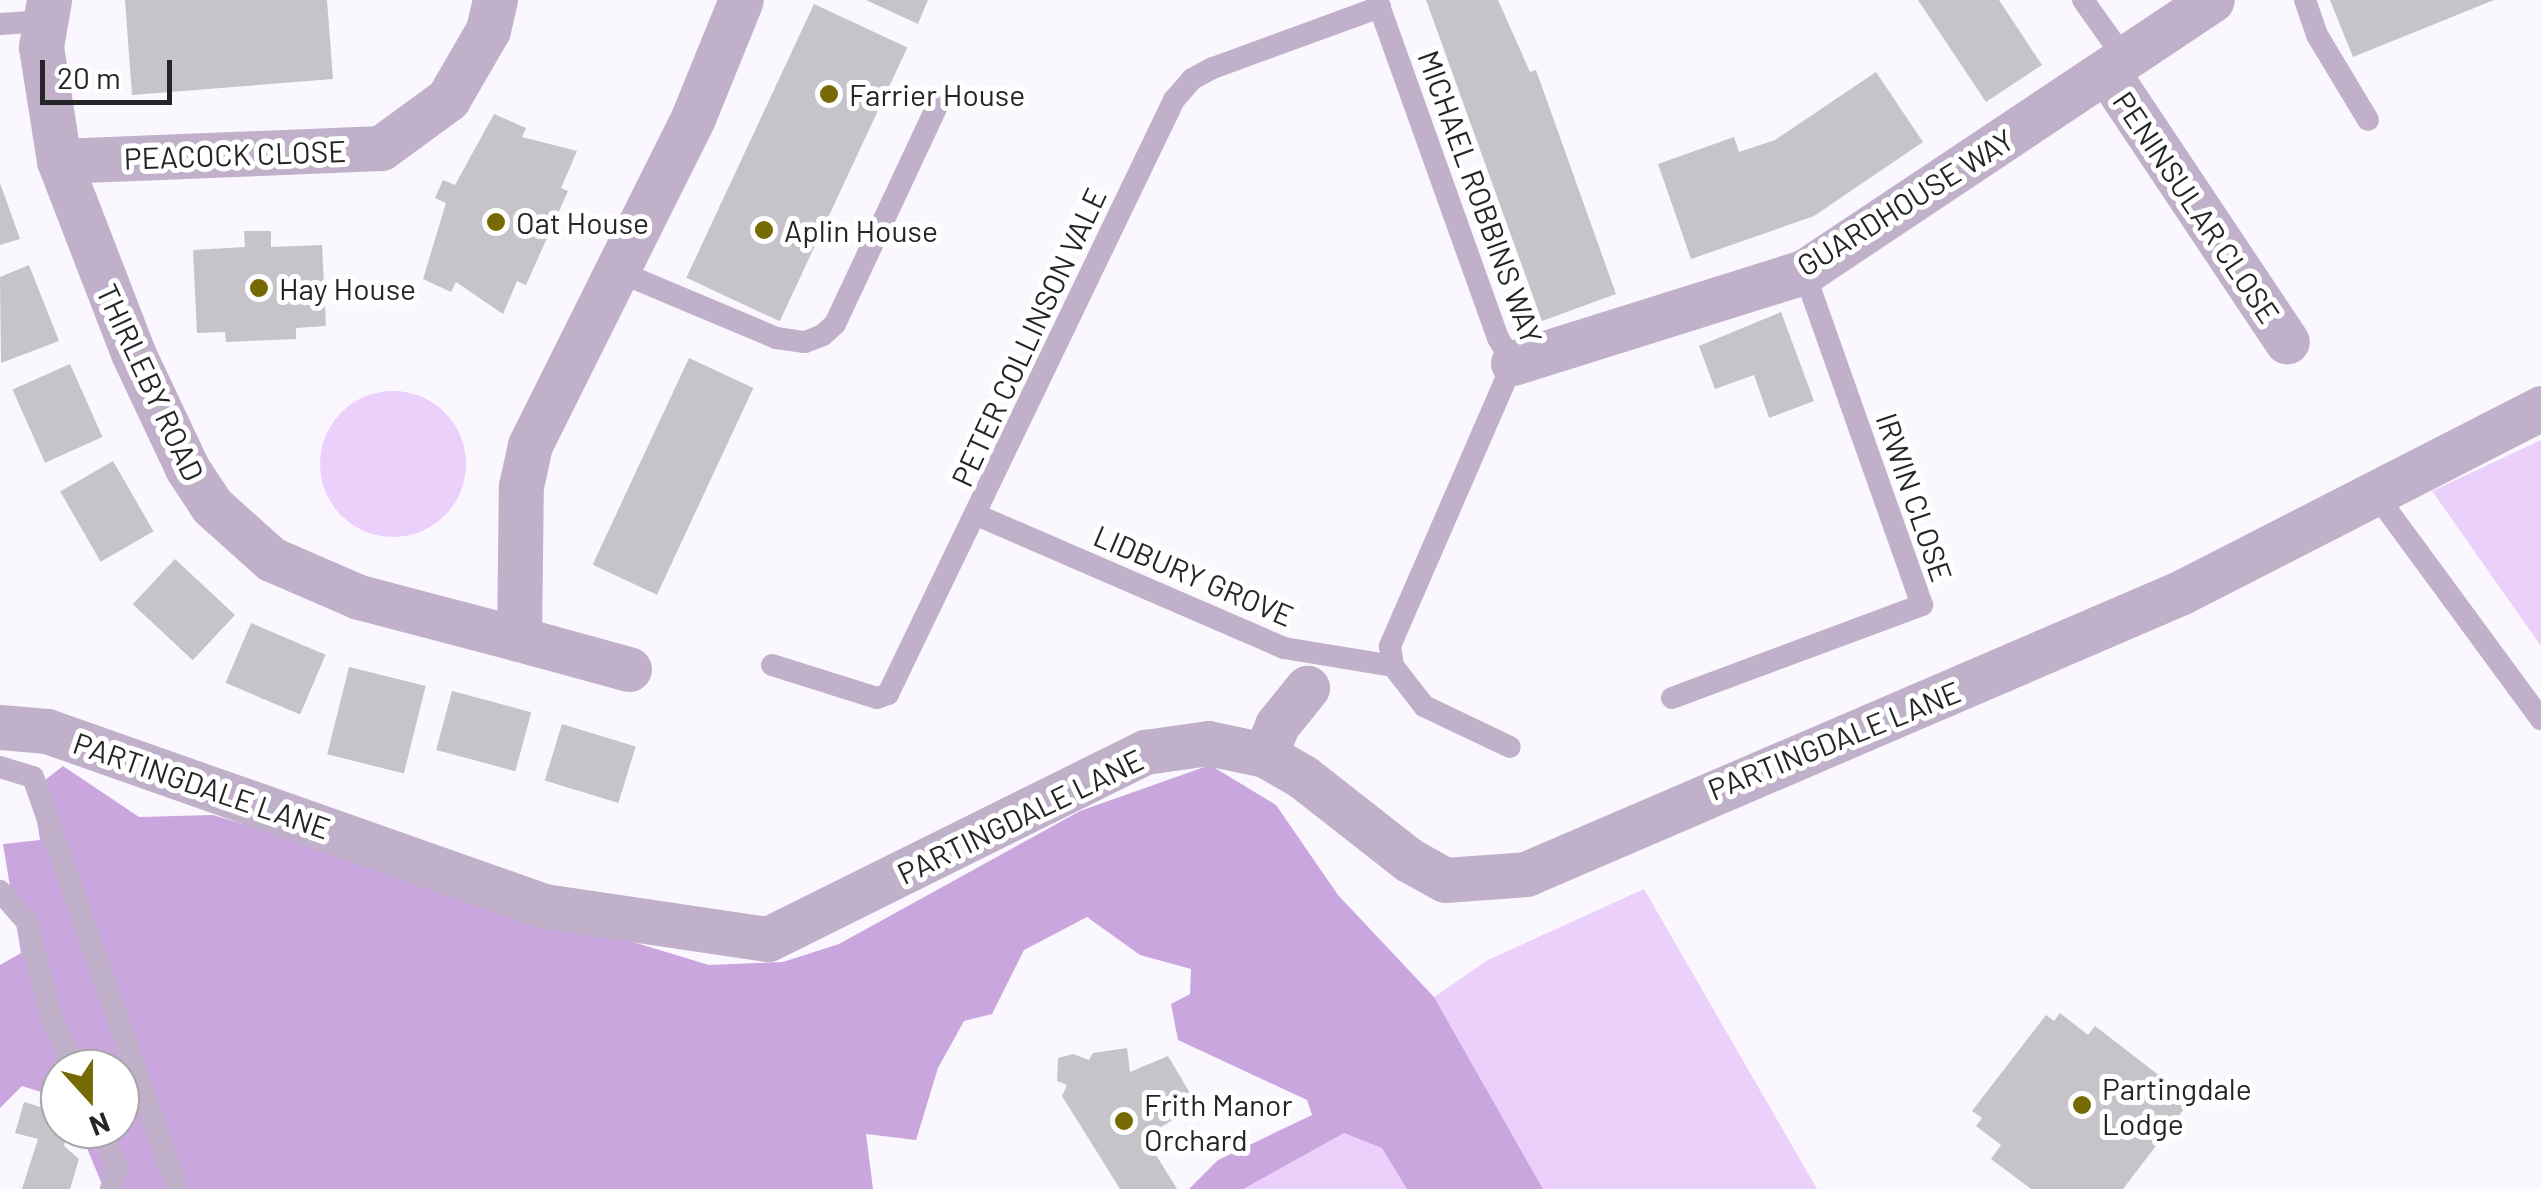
<!DOCTYPE html>
<html>
<head>
<meta charset="utf-8">
<style>
  body { margin:0 }
  #map { position:relative; width:2541px; height:1189px; overflow:hidden; background:#fbf7fe; font-family:Barlow,sans-serif }
  div>[style] { position:absolute }
  .green>* { inset:0; background:#ebd0fc }
  .round { border-radius:50% }
  .forest>* { inset:0; background:#c9a6de }
  .building>* { inset:0; background:#c7c3ca; transform-origin:0 0 }
  .lane>* { height:22px; margin:-11px; padding:0 11px; transform-origin:11px; border-radius:11px; background:#c0b0ca }
  .street>* { height:45px; margin:-22.5px; padding:0 22.5px; transform-origin:22.5px; border-radius:22.5px; background:#c0b0ca }
  .dots>* { width:28px; height:28px; translate:-50% -50%; box-sizing:border-box; border:5px solid #fff; border-radius:50% }
  span { translate:-50% -50%; white-space:nowrap; text-align:center; line-height:1.15; -webkit-text-stroke:10px #fff; paint-order:stroke }
  .poi-label { font-size:30px; color:#252426 }
  .left { translate:0 -50%; text-align:left }
  .street-label { font-size:30px; color:#252426 }
  .north { position:absolute; left:40px; top:1049px; width:100px; height:100px; box-sizing:border-box; background:#fff; border:2px solid #a8a7a8; border-radius:50%; rotate:159deg; font-size:28px; font-weight:700; line-height:40px; text-align:center; color:#252426 }
  .north::after { content:''; display:block; margin:auto; width:35px; height:45px; background:#756a03; clip-path:polygon(50% 0,100% 100%,50% 72%,0 100%) }
  .scale { position:absolute; left:40px; top:60px; width:132px; height:45px; box-sizing:border-box; border:5px solid #252426; border-top:0; padding-left:12px; font-size:30px; line-height:35px; white-space:nowrap; color:#252426; -webkit-text-stroke:8px #fff; paint-order:stroke }
</style>
</head>
<body>
<div id="map">
  <div class="green">
    <i class="round" style="left:320px;top:391px;width:146px;height:146px"></i>
    <i style="clip-path:polygon(2541px 440px,2541px 646px,2432px 491px)"></i>
    <i style="clip-path:polygon(1644px 889px,1817px 1189px,1543px 1189px,1434px 997px,1488px 960px)"></i>
    <i style="clip-path:polygon(1386px 1117px,1429px 1189px,1213px 1189px,1286px 1140px)"></i>
  </div>
  <div class="forest">
    <i style="clip-path:polygon(1210px 765px,1276px 805px,1338px 895px,1434px 997px,1543px 1189px,1407px 1189px,1382px 1148px,1344px 1133px,1243px 1189px,1189px 1189px,1218px 1160px,1312px 1115px,1307px 1100px,1178px 1040px,1171px 1004px,1190px 994px,1191px 969px,1140px 955px,1087px 917px,1024px 950px,992px 1014px,964px 1021px,938px 1068px,916px 1140px,866px 1134px,873px 1189px,104px 1189px,79px 1129px,120px 1129px,120px 1069px,60px 1069px,60px 1098px,22px 1086px,0 1108px,0 965px,21px 953px,3px 844px,40px 840px,32px 790px,63px 766px,139px 817px,213px 815px,709px 965px,783px 962px,839px 944px,1080px 811px)"></i>
  </div>
  <div class="building">
    <i style="clip-path:polygon(125px 0,327px 0,333px 79px,132px 95px)"></i>
    <i style="clip-path:polygon(866px 0,928px 0,918px 24px)"></i>
    <i style="clip-path:polygon(1426px 0,1498px 0,1530px 72px,1536px 70px,1616px 294px,1542px 321px)"></i>
    <i style="clip-path:polygon(1918px 0,1999px 0,2042px 65px,1986px 102px)"></i>
    <i style="clip-path:polygon(2330px 0,2494px 0,2353px 57px)"></i>
    <i style="left:814px;top:4px;width:103px;height:302px;rotate:25deg"></i>
    <i style="clip-path:polygon(1876px 72px,1923px 142px,1814px 216px,1691px 259px,1658px 164px,1734px 137px,1739px 152px,1775px 140px)"></i>
    <i style="clip-path:polygon(494px 114px,526px 128px,522px 137px,577px 151px,561px 188px,568px 191px,526px 285px,517px 281px,503px 314px,456px 282px,451px 292px,423px 279px,446px 203px,435px 198px,443px 180px,455px 185px)"></i>
    <i style="clip-path:polygon(0 183px,20px 239px,0 245px)"></i>
    <i style="clip-path:polygon(244px 231px,271px 231px,271px 247px,322px 245px,326px 326px,296px 328px,296px 339px,226px 342px,225px 332px,197px 333px,193px 250px,245px 247px)"></i>
    <i style="clip-path:polygon(29px 265px,59px 341px,1px 363px,0 277px)"></i>
    <i style="clip-path:polygon(1781px 312px,1814px 401px,1769px 418px,1754px 375px,1715px 389px,1699px 346px)"></i>
    <i style="left:689px;top:358px;width:71px;height:228px;rotate:25deg"></i>
    <i style="left:70px;top:364px;width:80px;height:63px;rotate:66deg"></i>
    <i style="left:113px;top:461px;width:81px;height:61px;rotate:60deg"></i>
    <i style="left:175px;top:559px;width:82px;height:62px;rotate:43deg"></i>
    <i style="left:251px;top:623px;width:81px;height:65px;rotate:23deg"></i>
    <i style="left:349px;top:667px;width:79px;height:90px;rotate:14deg"></i>
    <i style="left:452px;top:691px;width:82px;height:61px;rotate:15deg"></i>
    <i style="left:562px;top:724px;width:77px;height:59px;rotate:17deg"></i>
    <i style="clip-path:polygon(2060px 1013px,2088px 1035px,2095px 1026px,2191px 1100px,2123px 1189px,2031px 1189px,1991px 1159px,2001px 1145px,1976px 1126px,1982px 1118px,1972px 1111px,2046px 1015px,2054px 1021px)"></i>
    <i style="clip-path:polygon(1127px 1048px,1130px 1072px,1168px 1056px,1197px 1105px,1145px 1137px,1177px 1189px,1120px 1189px,1062px 1096px,1067px 1085px,1057px 1081px,1058px 1058px,1073px 1054px,1089px 1060px,1093px 1053px)"></i>
    <i style="clip-path:polygon(24px 1102px,60px 1113px,60px 1129px,69px 1129px,64px 1146px,79px 1159px,70px 1189px,22px 1189px,38px 1139px,15px 1133px)"></i>
  </div>
  <div class="lane">
    <i style="left:1377px;top:0;width:359px;rotate:70.3deg"></i>
    <i style="left:1498px;top:338px;width:29px;rotate:59deg"></i>
    <i style="left:1513px;top:363px;width:309px;rotate:113.5deg"></i>
    <i style="left:1390px;top:646px;width:20px;rotate:81deg"></i>
    <i style="left:1393px;top:666px;width:51px;rotate:52.2deg"></i>
    <i style="left:1424px;top:706px;width:95px;rotate:25.5deg"></i>
    <i style="left:2083px;top:0;width:71px;rotate:54.7deg"></i>
    <i style="left:2305px;top:0;width:37px;rotate:71deg"></i>
    <i style="left:2317px;top:35px;width:99px;rotate:59deg"></i>
    <i style="left:0;top:24px;width:45px;rotate:-3.8deg"></i>
    <i style="left:617px;top:271px;width:173px;rotate:22.8deg"></i>
    <i style="left:776px;top:338px;width:29px;rotate:8deg"></i>
    <i style="left:805px;top:342px;width:19px;rotate:-21deg"></i>
    <i style="left:823px;top:335px;width:16px;rotate:-43deg"></i>
    <i style="left:835px;top:324px;width:243px;rotate:-64.9deg"></i>
    <i style="left:2374px;top:492px;width:282px;rotate:53.7deg"></i>
    <i style="left:979px;top:516px;width:332px;rotate:23.4deg"></i>
    <i style="left:1284px;top:648px;width:110px;rotate:9.4deg"></i>
    <i style="left:772px;top:665px;width:110px;rotate:17.4deg"></i>
    <i style="left:877px;top:698px;width:12px;rotate:-20deg"></i>
    <i style="left:888px;top:694px;width:659px;rotate:-64.29deg"></i>
    <i style="left:1174px;top:100px;width:28px;rotate:-49deg"></i>
    <i style="left:1192px;top:79px;width:24px;rotate:-28deg"></i>
    <i style="left:1213px;top:68px;width:178px;rotate:-20.1deg"></i>
    <i style="left:1672px;top:698px;width:267px;rotate:-20.4deg"></i>
    <i style="left:1922px;top:605px;width:353px;rotate:-109.5deg"></i>
    <i style="left:0;top:767px;width:34px;rotate:17deg"></i>
    <i style="left:33px;top:777px;width:436px;rotate:70.7deg"></i>
    <i style="left:0;top:891px;width:41px;rotate:48.9deg"></i>
    <i style="left:27px;top:922px;width:94px;rotate:75.8deg"></i>
    <i style="left:50px;top:1013px;width:61px;rotate:66.8deg"></i>
    <i style="left:100px;top:1129px;width:43px;rotate:66.4deg"></i>
    <i style="left:117px;top:1168px;width:22px;rotate:106deg"></i>
  </div>
  <div class="street">
    <i style="left:49px;top:0;width:48px;rotate:99.7deg"></i>
    <i style="left:41px;top:47px;width:115px;rotate:81deg"></i>
    <i style="left:59px;top:161px;width:322px;rotate:-2.3deg"></i>
    <i style="left:381px;top:148px;width:83px;rotate:-36.2deg"></i>
    <i style="left:448px;top:99px;width:80px;rotate:-59.9deg"></i>
    <i style="left:488px;top:30px;width:31px;rotate:-77deg"></i>
    <i style="left:2107px;top:72px;width:324px;rotate:56.3deg"></i>
    <i style="left:59px;top:161px;width:206px;rotate:68.9deg"></i>
    <i style="left:133px;top:353px;width:127px;rotate:64.8deg"></i>
    <i style="left:187px;top:468px;width:45px;rotate:56.7deg"></i>
    <i style="left:212px;top:506px;width:79px;rotate:41.9deg"></i>
    <i style="left:271px;top:559px;width:96px;rotate:23.4deg"></i>
    <i style="left:359px;top:597px;width:165px;rotate:14.7deg"></i>
    <i style="left:519px;top:639px;width:153px;rotate:-89.3deg"></i>
    <i style="left:521px;top:486px;width:42px;rotate:-77.6deg"></i>
    <i style="left:530px;top:445px;width:365px;rotate:-63.5deg"></i>
    <i style="left:693px;top:118px;width:127px;rotate:-67.9deg"></i>
    <i style="left:1513px;top:363px;width:305px;rotate:-17.4deg"></i>
    <i style="left:1804px;top:272px;width:490px;rotate:-33.7deg"></i>
    <i style="left:519px;top:639px;width:114px;rotate:15.3deg"></i>
    <i style="left:0;top:727px;width:47px;rotate:4.9deg"></i>
    <i style="left:47px;top:731px;width:527px;rotate:19.4deg"></i>
    <i style="left:544px;top:906px;width:226px;rotate:8.4deg"></i>
    <i style="left:768px;top:939px;width:421px;rotate:-26.4deg"></i>
    <i style="left:1145px;top:752px;width:64px;rotate:-8.1deg"></i>
    <i style="left:1208px;top:743px;width:58px;rotate:11.9deg"></i>
    <i style="left:1265px;top:755px;width:44px;rotate:30.1deg"></i>
    <i style="left:1303px;top:777px;width:135px;rotate:38.1deg"></i>
    <i style="left:1409px;top:860px;width:41px;rotate:29.1deg"></i>
    <i style="left:1445px;top:880px;width:81px;rotate:-4.2deg"></i>
    <i style="left:1526px;top:874px;width:712px;rotate:-23.25deg"></i>
    <i style="left:2180px;top:593px;width:406px;rotate:-27.1deg"></i>
    <i style="left:1265px;top:755px;width:32px;rotate:-68deg"></i>
    <i style="left:1277px;top:725px;width:48px;rotate:-51deg"></i>
  </div>
  <div class="dots">
    <i style="left:829px;top:94px;background:#756a03"></i>
    <i style="left:496px;top:222px;background:#756a03"></i>
    <i style="left:764px;top:230px;background:#756a03"></i>
    <i style="left:259px;top:288px;background:#756a03"></i>
    <i style="left:2082px;top:1105px;background:#756a03"></i>
    <i style="left:1124px;top:1121px;background:#756a03"></i>
  </div>
  <div class="poi-label">
    <span class="left" style="left:849px;top:94px">Farrier House</span>
    <span class="left" style="left:516px;top:222px">Oat House</span>
    <span class="left" style="left:784px;top:230px">Aplin House</span>
    <span class="left" style="left:279px;top:288px">Hay House</span>
    <span class="left" style="left:2102px;top:1105px">Partingdale<br>Lodge</span>
    <span class="left" style="left:1144px;top:1121px">Frith Manor<br>Orchard</span>
  </div>
  <div class="street-label">
    <span style="left:235px;top:154px;rotate:-2deg">PEACOCK CLOSE</span>
    <span style="left:1481px;top:197px;rotate:70deg">MICHAEL ROBBINS WAY</span>
    <span style="left:1905px;top:202px;rotate:-32deg">GUARDHOUSE WAY</span>
    <span style="left:2197px;top:207px;rotate:56deg">PENINSULAR CLOSE</span>
    <span style="left:1028px;top:337px;rotate:-65deg">PETER COLLINSON VALE</span>
    <span style="left:151px;top:382px;rotate:65deg">THIRLEBY ROAD</span>
    <span style="left:1915px;top:497px;rotate:71deg">IRWIN CLOSE</span>
    <span style="left:1194px;top:575px;rotate:23deg">LIDBURY GROVE</span>
    <span style="left:1834px;top:740px;rotate:-22deg">PARTINGDALE LANE</span>
    <span style="left:202px;top:785px;rotate:19deg">PARTINGDALE LANE</span>
    <span style="left:1020px;top:816px;rotate:-26deg">PARTINGDALE LANE</span>
  </div>
  <div class="north">N</div>
  <div class="scale">20 m</div>
</div>
</body>
</html>
